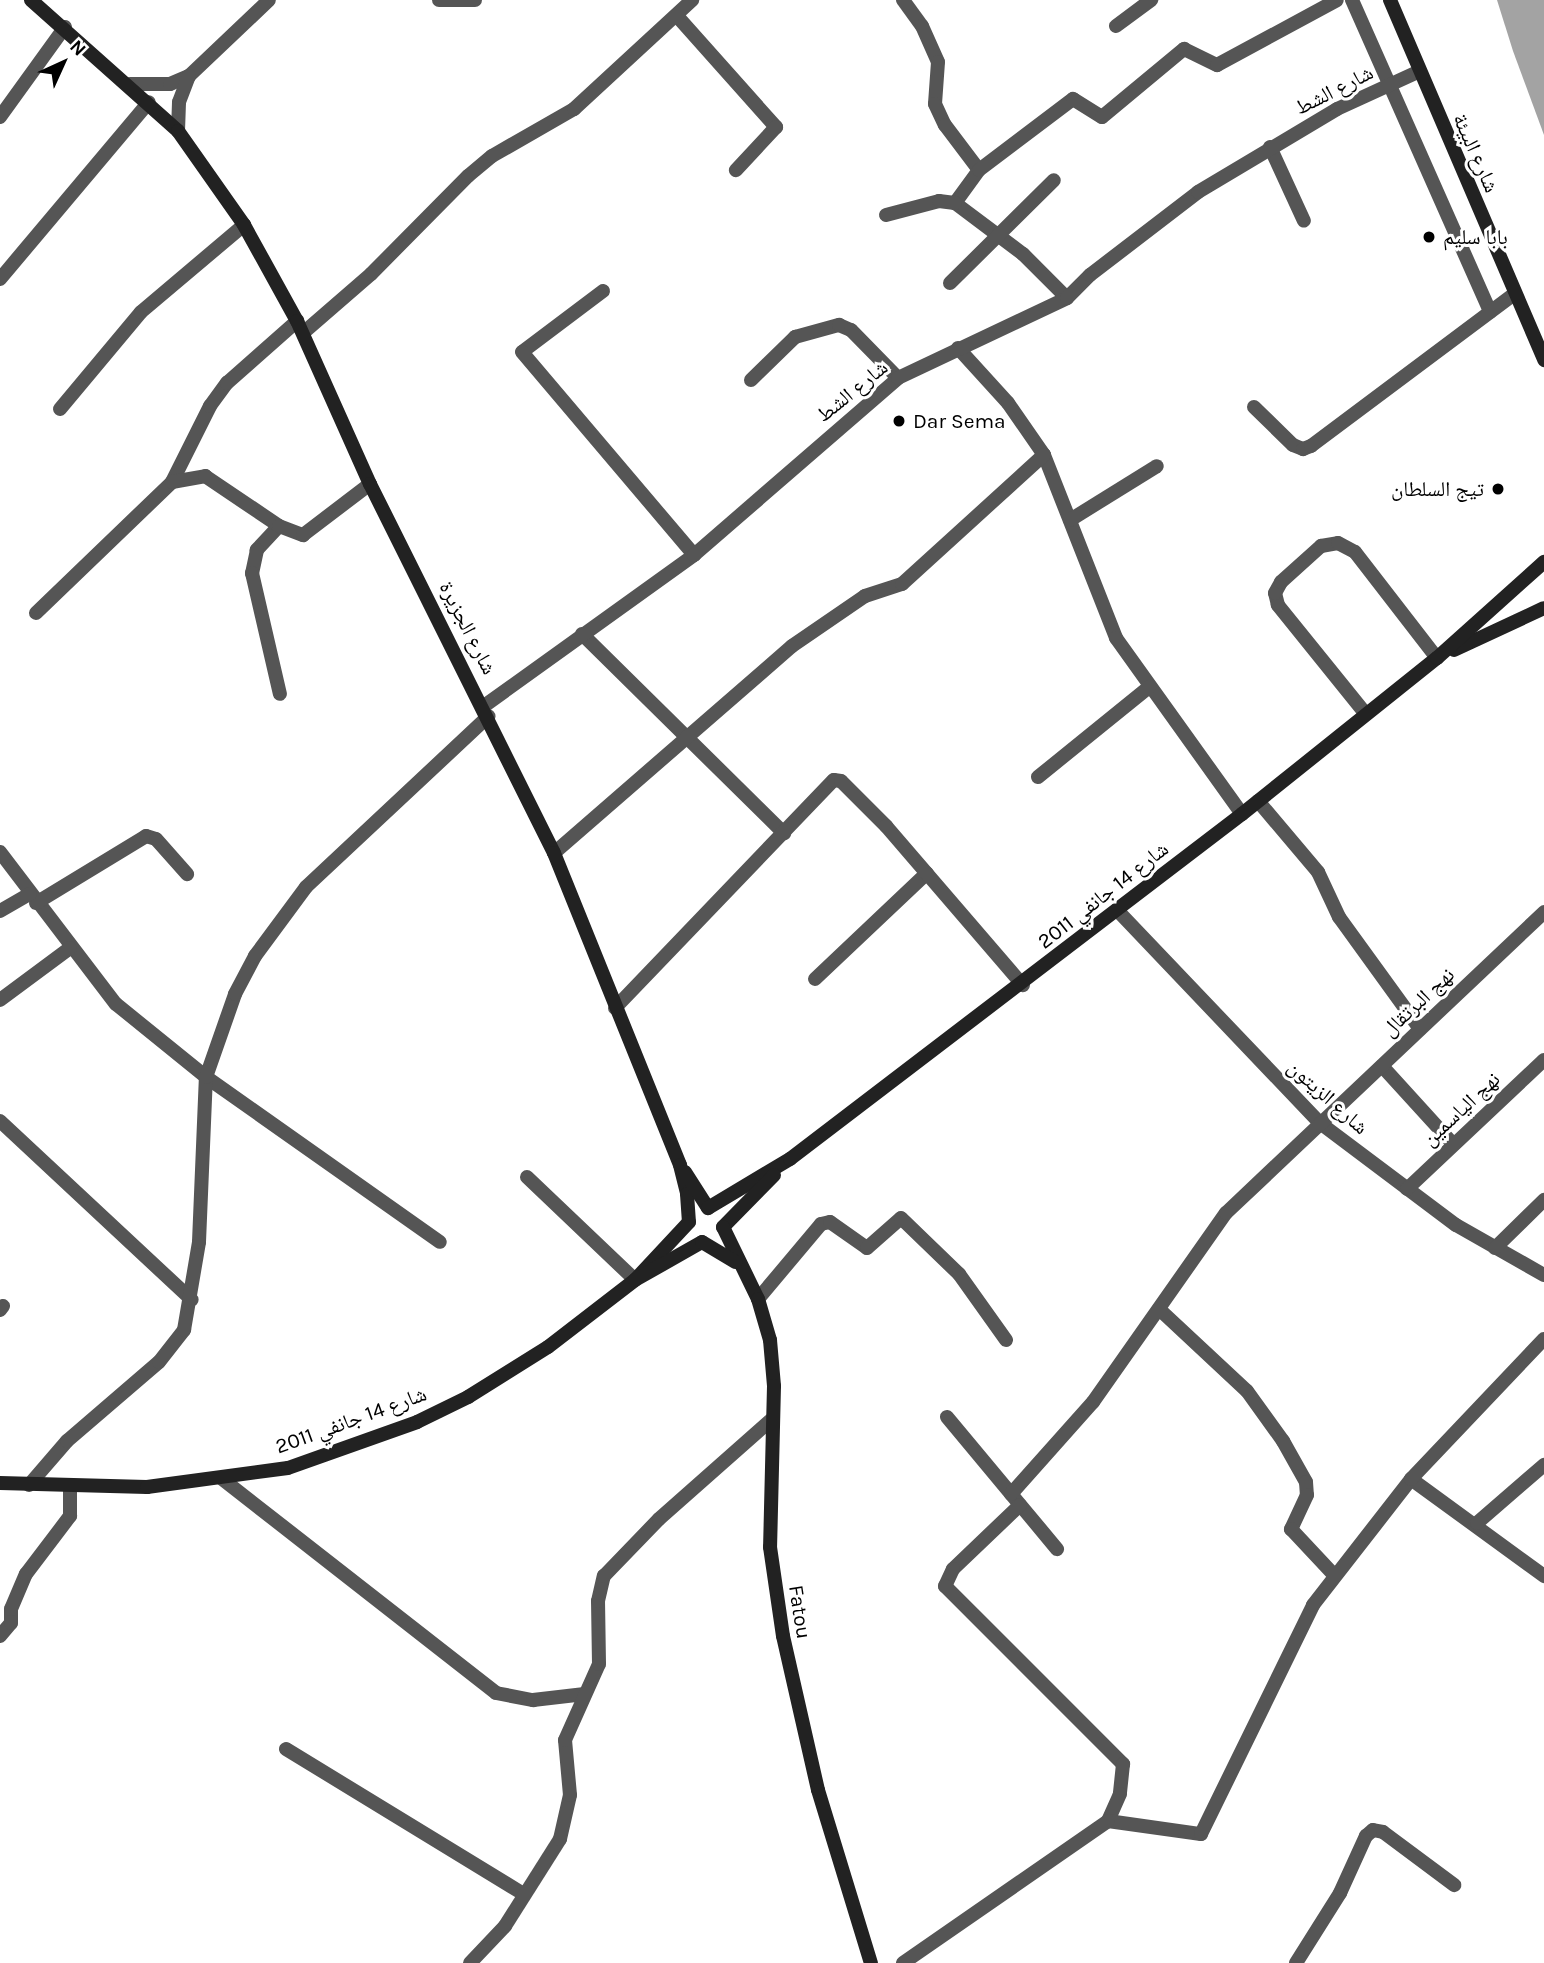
<!DOCTYPE html>
<html>
<head>
<meta charset="utf-8">
<style>
  body { margin:0 }
  #map { position:relative; width:1544px; height:1963px; overflow:hidden; background:#fff; font-family:Karla,"Noto Naskh Arabic",sans-serif }
  div>[style] { position:absolute }
  .water>* { inset:0; background:#a3a3a3 }
  .street>* { height:14px; margin:-7px; padding:0 7px; transform-origin:7px; border-radius:7px; background:#555 }
  .secondary>* { height:14px; margin:-7px; padding:0 7px; transform-origin:7px; border-radius:7px; background:#222 }
  .dots>* { width:19px; height:19px; translate:-50% -50%; box-sizing:border-box; border:4px solid #fff; border-radius:50% }
  span { translate:-50% -50%; white-space:nowrap; text-align:center; line-height:1.15; -webkit-text-stroke:6px #fff; paint-order:stroke }
  .street-label { font-size:21px; color:#000 }
  .poi-label { font-size:21px; color:#000 }
  .left { translate:0 -50%; text-align:left }
  .right { translate:-100% -50%; text-align:right }
  .north { position:absolute; left:28px; top:28px; width:70px; height:70px; -webkit-text-stroke:5px #fff; paint-order:stroke; rotate:45deg; font-size:19px; font-weight:700; line-height:28px; text-align:center; color:#000 }
  .north::after { content:''; display:block; margin:auto; width:24px; height:32px; background:#000; clip-path:polygon(50% 0,100% 100%,50% 72%,0 100%) }
</style>
</head>
<body>
<div id="map">
  <div class="water">
    <i style="clip-path:polygon(1497px 0,1544px 0,1544px 135px,1513px 51px)"></i>
  </div>
  <div class="street">
    <i style="left:439px;top:0;width:36px"></i>
    <i style="left:903px;top:0;width:32px;rotate:54deg"></i>
    <i style="left:922px;top:26px;width:39px;rotate:66deg"></i>
    <i style="left:938px;top:62px;width:42px;rotate:94.1deg"></i>
    <i style="left:935px;top:104px;width:23px;rotate:65deg"></i>
    <i style="left:945px;top:125px;width:56px;rotate:52.9deg"></i>
    <i style="left:979px;top:170px;width:41px;rotate:126deg"></i>
    <i style="left:955px;top:203px;width:85px;rotate:36.9deg"></i>
    <i style="left:1023px;top:254px;width:62px;rotate:45deg"></i>
    <i style="left:1352px;top:0;width:341px;rotate:66.1deg"></i>
    <i style="left:677px;top:16px;width:149px;rotate:48.3deg"></i>
    <i style="left:776px;top:127px;width:59px;rotate:132.9deg"></i>
    <i style="left:1116px;top:26px;width:44px;rotate:-36.6deg"></i>
    <i style="left:130px;top:84px;width:40px"></i>
    <i style="left:170px;top:84px;width:21px;rotate:-23deg"></i>
    <i style="left:189px;top:76px;width:110px;rotate:-43.5deg"></i>
    <i style="left:0;top:117px;width:111px;rotate:-54.2deg"></i>
    <i style="left:178px;top:131px;width:29px;rotate:-88deg"></i>
    <i style="left:179px;top:102px;width:28px;rotate:-69deg"></i>
    <i style="left:1270px;top:147px;width:81px;rotate:65.3deg"></i>
    <i style="left:979px;top:170px;width:118px;rotate:-37.1deg"></i>
    <i style="left:1073px;top:99px;width:34px;rotate:32deg"></i>
    <i style="left:1102px;top:117px;width:107px;rotate:-39.7deg"></i>
    <i style="left:1184px;top:49px;width:37px;rotate:26deg"></i>
    <i style="left:1217px;top:65px;width:136px;rotate:-28.4deg"></i>
    <i style="left:886px;top:215px;width:55px;rotate:-14.8deg"></i>
    <i style="left:939px;top:201px;width:16px;rotate:7deg"></i>
    <i style="left:0;top:279px;width:231px;rotate:-49.9deg"></i>
    <i style="left:950px;top:283px;width:146px;rotate:-44.7deg"></i>
    <i style="left:603px;top:291px;width:101px;rotate:143deg"></i>
    <i style="left:522px;top:352px;width:266px;rotate:49.7deg"></i>
    <i style="left:303px;top:333px;width:90px;rotate:-40.9deg"></i>
    <i style="left:371px;top:274px;width:138px;rotate:-45.3deg"></i>
    <i style="left:468px;top:176px;width:31px;rotate:-40deg"></i>
    <i style="left:492px;top:156px;width:95px;rotate:-29.8deg"></i>
    <i style="left:574px;top:109px;width:161px;rotate:-42.7deg"></i>
    <i style="left:958px;top:348px;width:74px;rotate:47.7deg"></i>
    <i style="left:1008px;top:403px;width:63px;rotate:55.3deg"></i>
    <i style="left:1044px;top:455px;width:197px;rotate:68.5deg"></i>
    <i style="left:1116px;top:638px;width:216px;rotate:54.4deg"></i>
    <i style="left:751px;top:380px;width:62px;rotate:-44.3deg"></i>
    <i style="left:795px;top:337px;width:46px;rotate:-15.3deg"></i>
    <i style="left:839px;top:325px;width:13px;rotate:23deg"></i>
    <i style="left:851px;top:330px;width:67px;rotate:45.6deg"></i>
    <i style="left:1254px;top:407px;width:54px;rotate:44.3deg"></i>
    <i style="left:1293px;top:445px;width:11px;rotate:22deg"></i>
    <i style="left:1303px;top:449px;width:9px;rotate:-21deg"></i>
    <i style="left:1311px;top:446px;width:254px;rotate:-36.8deg"></i>
    <i style="left:60px;top:409px;width:126px;rotate:-50.1deg"></i>
    <i style="left:141px;top:312px;width:135px;rotate:-40.2deg"></i>
    <i style="left:172px;top:482px;width:85px;rotate:-63.4deg"></i>
    <i style="left:210px;top:406px;width:29px;rotate:-54deg"></i>
    <i style="left:227px;top:383px;width:94px;rotate:-41.5deg"></i>
    <i style="left:1070px;top:520px;width:102px;rotate:-31.8deg"></i>
    <i style="left:279px;top:526px;width:33px;rotate:133deg"></i>
    <i style="left:257px;top:550px;width:24px;rotate:102deg"></i>
    <i style="left:252px;top:573px;width:124px;rotate:77deg"></i>
    <i style="left:36px;top:613px;width:189px;rotate:-43.9deg"></i>
    <i style="left:172px;top:482px;width:34px;rotate:-10deg"></i>
    <i style="left:205px;top:476px;width:89px;rotate:34deg"></i>
    <i style="left:279px;top:526px;width:26px;rotate:21deg"></i>
    <i style="left:303px;top:535px;width:84px;rotate:-37.3deg"></i>
    <i style="left:582px;top:634px;width:284px;rotate:44.6deg"></i>
    <i style="left:484px;top:706px;width:259px;rotate:-35.7deg"></i>
    <i style="left:694px;top:555px;width:270px;rotate:-40.9deg"></i>
    <i style="left:898px;top:378px;width:187px;rotate:-25.3deg"></i>
    <i style="left:1067px;top:298px;width:33px;rotate:-45deg"></i>
    <i style="left:1090px;top:275px;width:136px;rotate:-37.5deg"></i>
    <i style="left:1198px;top:192px;width:162px;rotate:-30.8deg"></i>
    <i style="left:1337px;top:109px;width:89px;rotate:-24.6deg"></i>
    <i style="left:1365px;top:713px;width:139px;rotate:-128.9deg"></i>
    <i style="left:1278px;top:605px;width:12px;rotate:-104deg"></i>
    <i style="left:1275px;top:593px;width:13px;rotate:-61deg"></i>
    <i style="left:1281px;top:582px;width:54px;rotate:-42deg"></i>
    <i style="left:1321px;top:546px;width:17px;rotate:-10deg"></i>
    <i style="left:1338px;top:543px;width:19px;rotate:28deg"></i>
    <i style="left:1355px;top:552px;width:134px;rotate:52.3deg"></i>
    <i style="left:1038px;top:777px;width:143px;rotate:-39deg"></i>
    <i style="left:1258px;top:801px;width:93px;rotate:49.8deg"></i>
    <i style="left:1318px;top:872px;width:50px;rotate:65deg"></i>
    <i style="left:1339px;top:917px;width:138px;rotate:54.1deg"></i>
    <i style="left:0;top:852px;width:191px;rotate:52.7deg"></i>
    <i style="left:116px;top:1004px;width:116px;rotate:39deg"></i>
    <i style="left:206px;top:1077px;width:286px;rotate:35.2deg"></i>
    <i style="left:554px;top:853px;width:315px;rotate:-41deg"></i>
    <i style="left:792px;top:646px;width:88px;rotate:-34.4deg"></i>
    <i style="left:865px;top:596px;width:39px;rotate:-18deg"></i>
    <i style="left:902px;top:584px;width:192px;rotate:-42.3deg"></i>
    <i style="left:36px;top:903px;width:129px;rotate:-31.3deg"></i>
    <i style="left:146px;top:836px;width:10px;rotate:17deg"></i>
    <i style="left:156px;top:839px;width:47px;rotate:48.5deg"></i>
    <i style="left:1117px;top:910px;width:294px;rotate:46.4deg"></i>
    <i style="left:1320px;top:1123px;width:170px;rotate:36.9deg"></i>
    <i style="left:1456px;top:1225px;width:101px;rotate:29.6deg"></i>
    <i style="left:0;top:911px;width:34px;rotate:-30deg"></i>
    <i style="left:815px;top:979px;width:154px;rotate:-43.4deg"></i>
    <i style="left:0;top:1000px;width:87px;rotate:-36.6deg"></i>
    <i style="left:615px;top:1008px;width:316px;rotate:-46.2deg"></i>
    <i style="left:834px;top:780px;width:7px;rotate:8deg"></i>
    <i style="left:841px;top:781px;width:64px;rotate:45deg"></i>
    <i style="left:886px;top:826px;width:210px;rotate:49.3deg"></i>
    <i style="left:1382px;top:1066px;width:105px;rotate:47.7deg"></i>
    <i style="left:0;top:1121px;width:262px;rotate:43deg"></i>
    <i style="left:527px;top:1177px;width:149px;rotate:43.6deg"></i>
    <i style="left:1407px;top:1189px;width:188px;rotate:-43.3deg"></i>
    <i style="left:1495px;top:1248px;width:69px;rotate:-44.4deg"></i>
    <i style="left:758px;top:1299px;width:98px;rotate:-50deg"></i>
    <i style="left:821px;top:1224px;width:9px;rotate:-13deg"></i>
    <i style="left:830px;top:1222px;width:45px;rotate:35.1deg"></i>
    <i style="left:867px;top:1248px;width:45px;rotate:-41.4deg"></i>
    <i style="left:901px;top:1218px;width:81px;rotate:44deg"></i>
    <i style="left:959px;top:1274px;width:81px;rotate:54.5deg"></i>
    <i style="left:1159px;top:1309px;width:120px;rotate:43deg"></i>
    <i style="left:1247px;top:1391px;width:62px;rotate:54.2deg"></i>
    <i style="left:1283px;top:1441px;width:47px;rotate:60.7deg"></i>
    <i style="left:1306px;top:1482px;width:13px;rotate:86deg"></i>
    <i style="left:1307px;top:1495px;width:38px;rotate:115deg"></i>
    <i style="left:1291px;top:1529px;width:63px;rotate:46.9deg"></i>
    <i style="left:0;top:1310px;width:5px;rotate:-53deg"></i>
    <i style="left:947px;top:1417px;width:172px;rotate:50.2deg"></i>
    <i style="left:221px;top:1478px;width:349px;rotate:38deg"></i>
    <i style="left:496px;top:1693px;width:38px;rotate:11deg"></i>
    <i style="left:533px;top:1700px;width:52px;rotate:-6.6deg"></i>
    <i style="left:1411px;top:1479px;width:165px;rotate:36.1deg"></i>
    <i style="left:29px;top:1485px;width:58px;rotate:-49.2deg"></i>
    <i style="left:67px;top:1441px;width:121px;rotate:-40.7deg"></i>
    <i style="left:159px;top:1362px;width:41px;rotate:-52deg"></i>
    <i style="left:184px;top:1330px;width:89px;rotate:-80.3deg"></i>
    <i style="left:199px;top:1242px;width:165px;rotate:-87.6deg"></i>
    <i style="left:206px;top:1077px;width:88px;rotate:-70.7deg"></i>
    <i style="left:235px;top:994px;width:43px;rotate:-62.2deg"></i>
    <i style="left:255px;top:956px;width:86px;rotate:-53.5deg"></i>
    <i style="left:306px;top:887px;width:250px;rotate:-43.1deg"></i>
    <i style="left:1011px;top:1494px;width:123px;rotate:-48.3deg"></i>
    <i style="left:1093px;top:1402px;width:231px;rotate:-54.9deg"></i>
    <i style="left:1226px;top:1213px;width:438px;rotate:-43.4deg"></i>
    <i style="left:1020px;top:1505px;width:93px;rotate:136.3deg"></i>
    <i style="left:953px;top:1569px;width:19px;rotate:115deg"></i>
    <i style="left:945px;top:1586px;width:252px;rotate:45deg"></i>
    <i style="left:1123px;top:1764px;width:30px;rotate:96deg"></i>
    <i style="left:1120px;top:1794px;width:30px;rotate:114deg"></i>
    <i style="left:1108px;top:1821px;width:94px;rotate:8deg"></i>
    <i style="left:1201px;top:1834px;width:255px;rotate:-63.9deg"></i>
    <i style="left:1313px;top:1605px;width:160px;rotate:-52.1deg"></i>
    <i style="left:1411px;top:1479px;width:193px;rotate:-46.5deg"></i>
    <i style="left:1477px;top:1523px;width:89px;rotate:-40.9deg"></i>
    <i style="left:0;top:1636px;width:17px;rotate:-50deg"></i>
    <i style="left:11px;top:1623px;width:14px;rotate:-90deg"></i>
    <i style="left:11px;top:1609px;width:38px;rotate:-67deg"></i>
    <i style="left:26px;top:1574px;width:73px;rotate:-52.8deg"></i>
    <i style="left:70px;top:1516px;width:29px;rotate:-90deg"></i>
    <i style="left:286px;top:1749px;width:279px;rotate:31.4deg"></i>
    <i style="left:470px;top:1963px;width:51px;rotate:-46.6deg"></i>
    <i style="left:505px;top:1926px;width:103px;rotate:-57.7deg"></i>
    <i style="left:560px;top:1839px;width:45px;rotate:-77.2deg"></i>
    <i style="left:570px;top:1795px;width:55px;rotate:-95.2deg"></i>
    <i style="left:565px;top:1740px;width:83px;rotate:-65.9deg"></i>
    <i style="left:599px;top:1664px;width:63px;rotate:-90.9deg"></i>
    <i style="left:598px;top:1601px;width:26px;rotate:-77deg"></i>
    <i style="left:604px;top:1576px;width:79px;rotate:-46deg"></i>
    <i style="left:659px;top:1519px;width:151px;rotate:-41.5deg"></i>
    <i style="left:903px;top:1963px;width:249px;rotate:-34.7deg"></i>
    <i style="left:1296px;top:1963px;width:83px;rotate:-57.8deg"></i>
    <i style="left:1340px;top:1893px;width:63px;rotate:-65.5deg"></i>
    <i style="left:1366px;top:1836px;width:9px;rotate:-41deg"></i>
    <i style="left:1373px;top:1830px;width:10px;rotate:11deg"></i>
    <i style="left:1383px;top:1832px;width:89px;rotate:36.7deg"></i>
  </div>
  <div class="secondary">
    <i style="left:31px;top:0;width:197px;rotate:41.7deg"></i>
    <i style="left:178px;top:131px;width:115px;rotate:54.9deg"></i>
    <i style="left:244px;top:225px;width:110px;rotate:61.1deg"></i>
    <i style="left:297px;top:321px;width:179px;rotate:65.9deg"></i>
    <i style="left:370px;top:484px;width:412px;rotate:63.5deg"></i>
    <i style="left:554px;top:853px;width:336px;rotate:68deg"></i>
    <i style="left:680px;top:1165px;width:30px;rotate:76deg"></i>
    <i style="left:687px;top:1194px;width:28px;rotate:86deg"></i>
    <i style="left:689px;top:1222px;width:79px;rotate:133deg"></i>
    <i style="left:1390px;top:0;width:392px;rotate:66.8deg"></i>
    <i style="left:1454px;top:650px;width:99px;rotate:-25deg"></i>
    <i style="left:685px;top:1172px;width:43px;rotate:57.4deg"></i>
    <i style="left:708px;top:1208px;width:96px;rotate:-30.9deg"></i>
    <i style="left:790px;top:1159px;width:569px;rotate:-37.35deg"></i>
    <i style="left:1242px;top:814px;width:250px;rotate:-38.7deg"></i>
    <i style="left:1437px;top:658px;width:144px;rotate:-41.9deg"></i>
    <i style="left:774px;top:1175px;width:73px;rotate:134.4deg"></i>
    <i style="left:723px;top:1227px;width:80px;rotate:64.1deg"></i>
    <i style="left:758px;top:1299px;width:43px;rotate:73.7deg"></i>
    <i style="left:770px;top:1340px;width:46px;rotate:85deg"></i>
    <i style="left:774px;top:1386px;width:161px;rotate:91.4deg"></i>
    <i style="left:770px;top:1547px;width:90px;rotate:81.7deg"></i>
    <i style="left:783px;top:1636px;width:158px;rotate:77.2deg"></i>
    <i style="left:818px;top:1790px;width:181px;rotate:73deg"></i>
    <i style="left:0;top:1483px;width:147px;rotate:1.6deg"></i>
    <i style="left:147px;top:1487px;width:142px;rotate:-7.7deg"></i>
    <i style="left:288px;top:1468px;width:137px;rotate:-19.6deg"></i>
    <i style="left:417px;top:1422px;width:57px;rotate:-26.1deg"></i>
    <i style="left:468px;top:1397px;width:94px;rotate:-32deg"></i>
    <i style="left:548px;top:1347px;width:110px;rotate:-37.6deg"></i>
    <i style="left:635px;top:1280px;width:77px;rotate:-29.6deg"></i>
    <i style="left:702px;top:1242px;width:39px;rotate:31deg"></i>
  </div>
  <div class="dots">
    <i style="left:1429px;top:237px;background:#000"></i>
    <i style="left:899px;top:421px;background:#000"></i>
    <i style="left:1498px;top:489px;background:#000"></i>
  </div>
  <div class="street-label">
    <span style="left:1334px;top:90px;rotate:-27deg">شارع الشط</span>
    <span style="left:1476px;top:153px;rotate:66deg">شارع البيئة</span>
    <span style="left:852px;top:391px;rotate:-39deg">شارع الشط</span>
    <span style="left:468px;top:628px;rotate:63deg">شارع الجزيرة</span>
    <span style="left:1103px;top:895px;rotate:-38deg">شارع 14 جانفي 2011</span>
    <span style="left:1418px;top:1002px;rotate:-43deg">نهج البرتقال</span>
    <span style="left:1328px;top:1097px;rotate:42deg">شارع الزيتون</span>
    <span style="left:1461px;top:1109px;rotate:-43deg">نهج الياسمين</span>
    <span style="left:351px;top:1420px;rotate:-20deg">شارع 14 جانفي 2011</span>
    <span style="left:800px;top:1612px;rotate:81deg">Fatou</span>
  </div>
  <div class="poi-label">
    <span class="left" style="left:1443px;top:237px">بابا سليم</span>
    <span class="left" style="left:913px;top:421px">Dar Sema</span>
    <span class="right" style="left:1484px;top:489px">تيج السلطان</span>
  </div>
  <div class="north">N</div>
</div>
</body>
</html>
